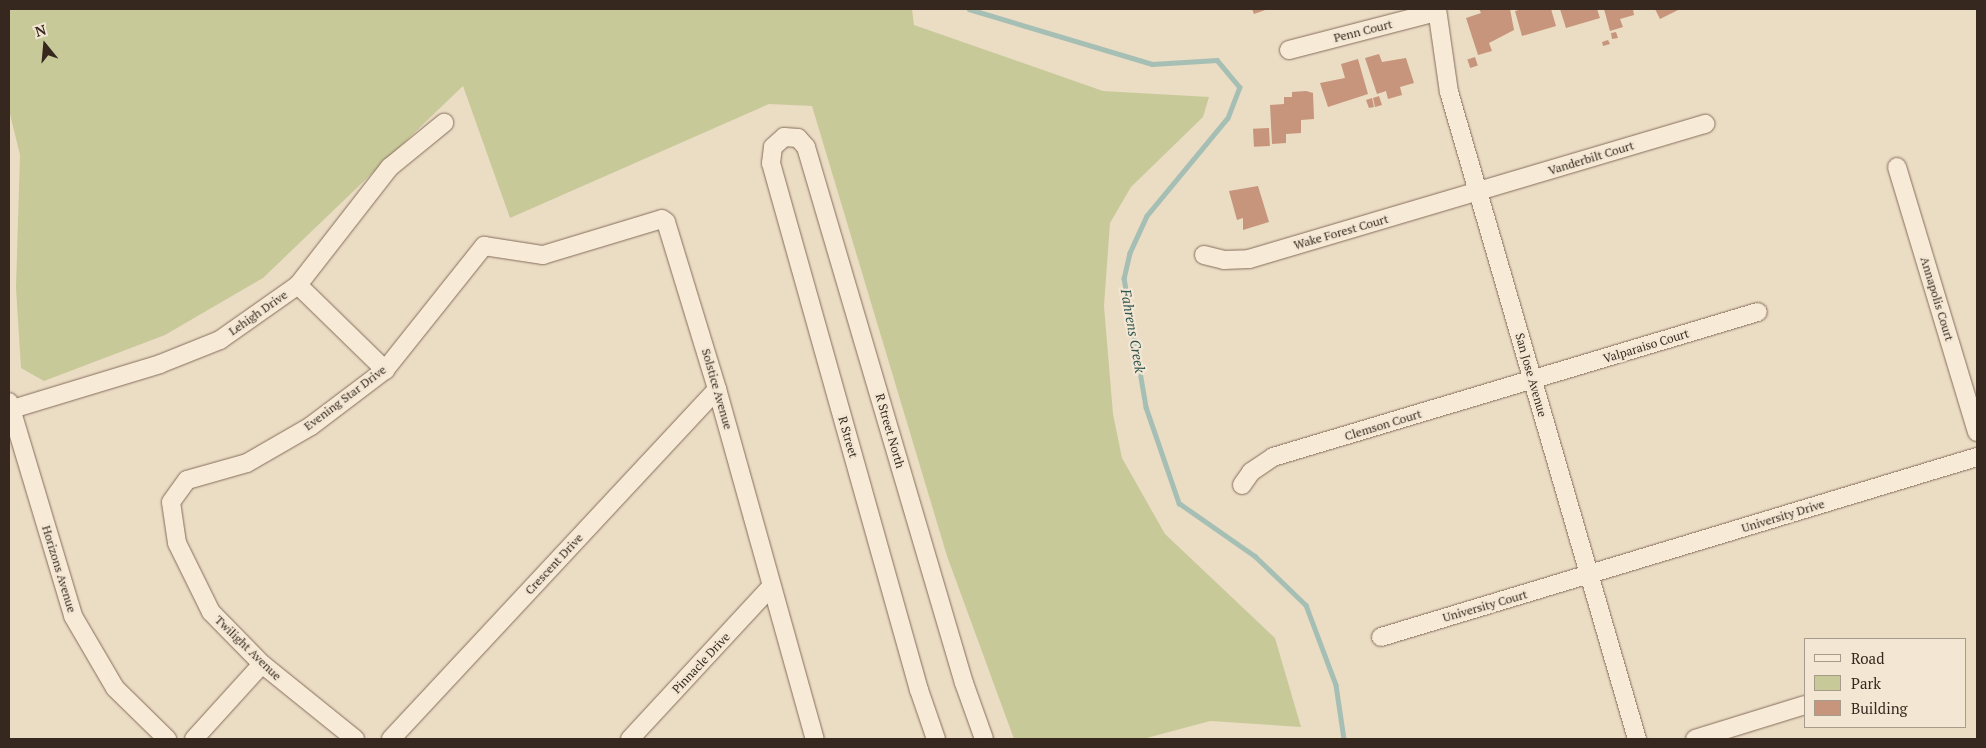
<!DOCTYPE html>
<html>
<head>
<meta charset="utf-8">
<style>
  body { margin:0 }
  #map { position:relative; width:1986px; height:748px; overflow:hidden; background:#ebdcc4; font-family:"PT Serif",serif }
  div>[style] { position:absolute }
  .green>* { inset:0; background:#c8c999 }
  .stream>* { height:4.5px; margin:-2.25px; padding:0 2.25px; transform-origin:2.25px; border-radius:2.25px; background:#a6bfb5 }
  .building>* { inset:0; background:#c7947c; transform-origin:0 0 }
  .roads { filter:drop-shadow(0 0 1px #856d5c) drop-shadow(0 0 1px #856d5c) }
  .street>* { height:18px; margin:-9px; padding:0 9px; transform-origin:9px; border-radius:9px; background:#f7ead7 }
  span { translate:-50% -50%; white-space:nowrap; text-align:center; line-height:1.15; -webkit-text-stroke:4.5px #f3e7d3; paint-order:stroke }
  .street-label { font-size:12px; color:#36281f }
  .water-label { font-size:14px; color:#2f554f; font-style:italic }
  .frame { position:absolute; inset:0; border:10px solid #36281f; pointer-events:none }
  .legend { position:absolute; left:1804px; top:638px; width:162px; height:90px; box-sizing:border-box; background:#f3e7d3; border:1px solid #a79b8b; margin:0; padding:6px 9px; list-style:none; font-size:15px; color:#36281f }
  .legend li { display:flex; align-items:center; gap:10px; height:25px }
  .legend b { width:25px; border:1px solid #a79b8b }
  .north { position:absolute; left:20px; top:20px; width:50px; height:50px; -webkit-text-stroke:4px #f3e7d3; paint-order:stroke; rotate:343deg; font-size:14px; font-weight:700; line-height:20px; text-align:center; color:#36281f }
  .north::after { content:''; display:block; margin:auto; width:18px; height:22px; background:#36281f; clip-path:polygon(50% 0,100% 100%,50% 72%,0 100%) }
</style>
</head>
<body>
<div id="map">
  <div class="green">
    <i style="clip-path:polygon(9px 9px,912px 9px,914px 25px,1103px 91px,1209px 97px,1203px 117px,1131px 187px,1110px 223px,1104px 306px,1113px 414px,1122px 458px,1165px 534px,1275px 638px,1301px 727px,1210px 721px,1143px 739px,1014px 739px,947px 556px,812px 106px,769px 104px,510px 218px,463px 86px,263px 278px,165px 335px,44px 381px,21px 368px,16px 288px,20px 155px,9px 110px)"></i>
  </div>
  <div class="stream">
    <i style="left:969px;top:9px;width:191px;rotate:16.7deg"></i>
    <i style="left:1152px;top:64px;width:65px;rotate:-3.5deg"></i>
    <i style="left:1217px;top:60px;width:35px;rotate:50deg"></i>
    <i style="left:1240px;top:87px;width:33px;rotate:111deg"></i>
    <i style="left:1228px;top:118px;width:127px;rotate:129.6deg"></i>
    <i style="left:1147px;top:216px;width:41px;rotate:114.7deg"></i>
    <i style="left:1130px;top:253px;width:26px;rotate:103deg"></i>
    <i style="left:1124px;top:278px;width:131px;rotate:80.3deg"></i>
    <i style="left:1146px;top:407px;width:102px;rotate:71deg"></i>
    <i style="left:1179px;top:503px;width:93px;rotate:34.9deg"></i>
    <i style="left:1255px;top:556px;width:71px;rotate:43.9deg"></i>
    <i style="left:1306px;top:605px;width:85px;rotate:69.4deg"></i>
    <i style="left:1336px;top:685px;width:55px;rotate:81.6deg"></i>
  </div>
  <div class="building">
    <i style="clip-path:polygon(1252px 9px,1268px 9px,1254px 14px)"></i>
    <i style="clip-path:polygon(1479px 9px,1510px 9px,1514px 30px,1489px 43px,1492px 51px,1478px 55px,1466px 18px,1481px 13px)"></i>
    <i style="clip-path:polygon(1523px 9px,1551px 9px,1556px 26px,1522px 36px,1515px 11px)"></i>
    <i style="clip-path:polygon(1560px 9px,1597px 9px,1600px 18px,1566px 28px)"></i>
    <i style="clip-path:polygon(1604px 9px,1633px 9px,1634px 15px,1620px 19px,1623px 27px,1610px 31px)"></i>
    <i style="clip-path:polygon(1655px 9px,1680px 9px,1660px 19px)"></i>
    <i style="clip-path:polygon(1616px 32px,1618px 38px,1612px 39px,1611px 33px)"></i>
    <i style="clip-path:polygon(1608px 40px,1610px 44px,1603px 46px,1602px 42px)"></i>
    <i style="clip-path:polygon(1379px 54px,1382px 62px,1406px 58px,1414px 83px,1400px 87px,1402px 95px,1388px 99px,1386px 91px,1377px 94px,1365px 58px)"></i>
    <i style="left:1475px;top:57px;width:9px;height:8px;rotate:72deg"></i>
    <i style="clip-path:polygon(1358px 59px,1368px 94px,1328px 107px,1320px 83px,1345px 78px,1341px 64px)"></i>
    <i style="clip-path:polygon(1306px 91px,1313px 93px,1314px 119px,1301px 120px,1301px 133px,1286px 134px,1286px 143px,1272px 144px,1270px 105px,1284px 104px,1284px 97px,1292px 97px,1292px 92px)"></i>
    <i style="clip-path:polygon(1379px 96px,1382px 105px,1375px 107px,1373px 98px)"></i>
    <i style="clip-path:polygon(1372px 98px,1374px 107px,1369px 108px,1366px 100px)"></i>
    <i style="left:1269px;top:128px;width:18px;height:16px;rotate:87deg"></i>
    <i style="clip-path:polygon(1258px 186px,1269px 222px,1243px 230px,1243px 218px,1237px 220px,1229px 191px)"></i>
  </div>
  <div class="roads">
    <div class="street">
      <i style="left:1437px;top:9px;width:84px;rotate:81.8deg"></i>
      <i style="left:1449px;top:92px;width:674px;rotate:73.8deg"></i>
      <i style="left:1289px;top:50px;width:152px;rotate:-14.5deg"></i>
      <i style="left:1897px;top:167px;width:277px;rotate:73.2deg"></i>
      <i style="left:1204px;top:255px;width:21px;rotate:14deg"></i>
      <i style="left:1224px;top:260px;width:25px;rotate:-2deg"></i>
      <i style="left:1249px;top:259px;width:476px;rotate:-16.5deg"></i>
      <i style="left:298px;top:285px;width:122px;rotate:44.3deg"></i>
      <i style="left:9px;top:402px;width:223px;rotate:73.3deg"></i>
      <i style="left:73px;top:616px;width:83px;rotate:59.7deg"></i>
      <i style="left:115px;top:688px;width:73px;rotate:44.4deg"></i>
      <i style="left:9px;top:410px;width:158px;rotate:-16.9deg"></i>
      <i style="left:160px;top:364px;width:65px;rotate:-21.8deg"></i>
      <i style="left:220px;top:340px;width:95px;rotate:-35.2deg"></i>
      <i style="left:298px;top:285px;width:150px;rotate:-52.1deg"></i>
      <i style="left:390px;top:167px;width:70px;rotate:-39.2deg"></i>
      <i style="left:1242px;top:485px;width:16px;rotate:-55deg"></i>
      <i style="left:1251px;top:472px;width:27px;rotate:-34deg"></i>
      <i style="left:1273px;top:457px;width:506px;rotate:-16.65deg"></i>
      <i style="left:1381px;top:637px;width:623px;rotate:-16.81deg"></i>
      <i style="left:194px;top:739px;width:101px;rotate:-47.8deg"></i>
      <i style="left:355px;top:739px;width:119px;rotate:-141.1deg"></i>
      <i style="left:262px;top:664px;width:73px;rotate:-134.4deg"></i>
      <i style="left:211px;top:612px;width:77px;rotate:-116.2deg"></i>
      <i style="left:177px;top:543px;width:41px;rotate:-98.3deg"></i>
      <i style="left:171px;top:502px;width:27px;rotate:-54deg"></i>
      <i style="left:187px;top:480px;width:62px;rotate:-15.8deg"></i>
      <i style="left:247px;top:463px;width:74px;rotate:-30deg"></i>
      <i style="left:311px;top:426px;width:93px;rotate:-37.1deg"></i>
      <i style="left:385px;top:370px;width:159px;rotate:-51.4deg"></i>
      <i style="left:484px;top:246px;width:60px;rotate:8.7deg"></i>
      <i style="left:543px;top:255px;width:124px;rotate:-16.8deg"></i>
      <i style="left:662px;top:219px;width:5px;rotate:37deg"></i>
      <i style="left:666px;top:222px;width:175px;rotate:73deg"></i>
      <i style="left:717px;top:389px;width:363px;rotate:74.4deg"></i>
      <i style="left:391px;top:739px;width:478px;rotate:-47deg"></i>
      <i style="left:630px;top:739px;width:207px;rotate:-47.2deg"></i>
      <i style="left:936px;top:739px;width:52px;rotate:-109.1deg"></i>
      <i style="left:919px;top:690px;width:547px;rotate:-105.69deg"></i>
      <i style="left:771px;top:163px;width:16px;rotate:-83deg"></i>
      <i style="left:773px;top:147px;width:15px;rotate:-42deg"></i>
      <i style="left:784px;top:137px;width:14px;rotate:4deg"></i>
      <i style="left:798px;top:138px;width:12px;rotate:48deg"></i>
      <i style="left:806px;top:147px;width:559px;rotate:73.58deg"></i>
      <i style="left:964px;top:683px;width:59px;rotate:70.3deg"></i>
      <i style="left:1695px;top:739px;width:115px;rotate:-17.2deg"></i>
    </div>
  </div>
  <div class="street-label">
    <span style="left:1363px;top:31px;rotate:-14deg">Penn Court</span>
    <span style="left:1591px;top:158px;rotate:-17deg">Vanderbilt Court</span>
    <span style="left:1341px;top:232px;rotate:-16deg">Wake Forest Court</span>
    <span style="left:1937px;top:299px;rotate:73deg">Annapolis Court</span>
    <span style="left:258px;top:313px;rotate:-35deg">Lehigh Drive</span>
    <span style="left:1646px;top:346px;rotate:-17deg">Valparaiso Court</span>
    <span style="left:1531px;top:375px;rotate:74deg">San Jose Avenue</span>
    <span style="left:717px;top:389px;rotate:74deg">Solstice Avenue</span>
    <span style="left:345px;top:398px;rotate:-37deg">Evening Star Drive</span>
    <span style="left:1383px;top:425px;rotate:-17deg">Clemson Court</span>
    <span style="left:890px;top:431px;rotate:74deg">R Street North</span>
    <span style="left:848px;top:437px;rotate:74deg">R Street</span>
    <span style="left:1783px;top:516px;rotate:-17deg">University Drive</span>
    <span style="left:554px;top:564px;rotate:-47deg">Crescent Drive</span>
    <span style="left:59px;top:569px;rotate:73deg">Horizons Avenue</span>
    <span style="left:1485px;top:606px;rotate:-16deg">University Court</span>
    <span style="left:248px;top:648px;rotate:44deg">Twilight Avenue</span>
    <span style="left:701px;top:663px;rotate:-47deg">Pinnacle Drive</span>
  </div>
  <div class="water-label">
    <span style="left:1133px;top:331px;rotate:80deg">Fahrens Creek</span>
  </div>
  <div class="frame"></div>
  <ul class="legend">
  <li><b style="height:6px;background:#f7ead7"></b>Road</li>
  <li><b style="height:14px;background:#c8c999"></b>Park</li>
  <li><b style="height:14px;background:#c7947c"></b>Building</li>
  </ul>
  <div class="north">N</div>
</div>
</body>
</html>
